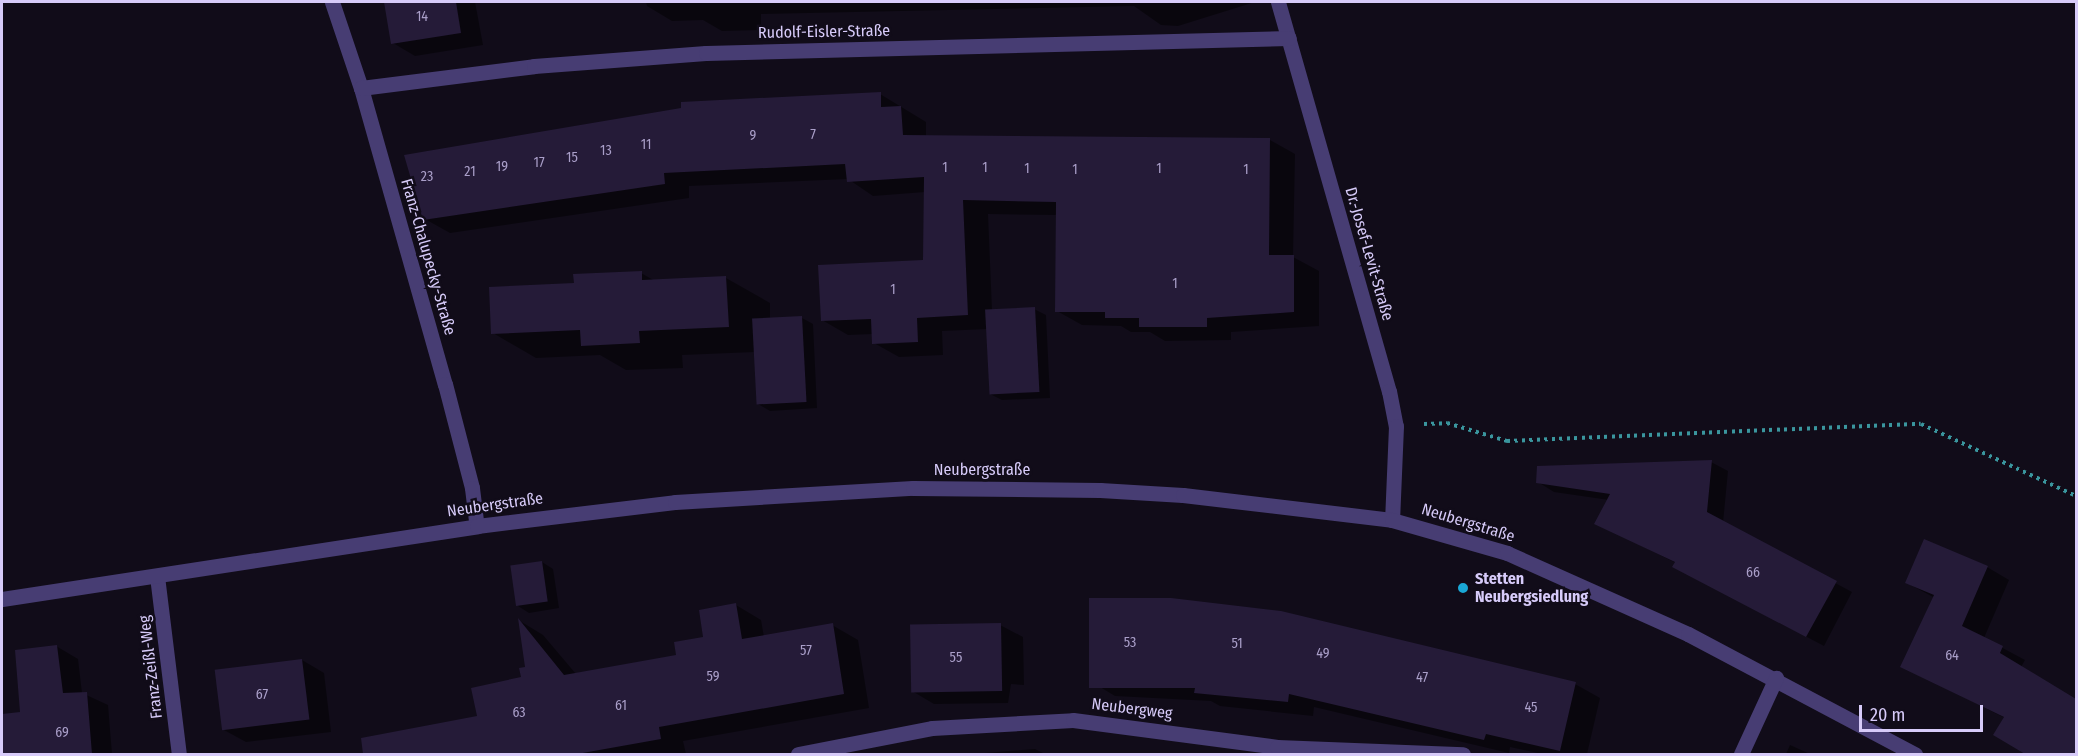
<!DOCTYPE html>
<html>
<head>
<meta charset="utf-8">
<style>
  body { margin:0 }
  #map { position:relative; width:2078px; height:756px; overflow:hidden; background:#110c19; font-family:"Fira Sans Condensed",sans-serif }
  div>[style] { position:absolute }
  .shadow>* { inset:0; background:#0007 }
  .building>* { inset:0; background:#251b38; transform-origin:0 0 }
  .path>* { height:4px; margin-top:-2px; transform-origin:0; background:repeating-linear-gradient(90deg,#3a969e 0 3px,transparent 0 7.5px) }
  .minor>* { height:15px; margin:-7.5px; padding:0 7.5px; transform-origin:7.5px; border-radius:7.5px; background:#473d73 }
  .dots>* { width:16px; height:16px; translate:-50% -50%; box-sizing:border-box; border:3px solid #110c19; border-radius:50% }
  span { translate:-50% -50%; white-space:nowrap; text-align:center; line-height:1.15; -webkit-text-stroke:5px #110c19; paint-order:stroke }
  .number-label { font-size:14px; color:#aa9fc9 }
  .number-label span { -webkit-text-stroke-width:0 }
  .street-label { font-size:16px; color:#d7cbf9 }
  .poi-label { font-size:16px; color:#d7cbf9; font-weight:700 }
  .left { translate:0 -50%; text-align:left }
  .frame { position:absolute; inset:0; border:3px solid #d7cbf9; pointer-events:none }
  .scale { position:absolute; left:1859px; top:705px; width:124px; height:27px; box-sizing:border-box; border:3px solid #d7cbf9; border-top:0; padding-left:8px; font-size:18px; line-height:21px; white-space:nowrap; color:#d7cbf9; -webkit-text-stroke:4px #110c19; paint-order:stroke }
</style>
</head>
<body>
<div id="map">
  <div class="shadow">
    <i style="clip-path:polygon(385px 2px,475px 2px,483px 45px,415px 56px,393px 43px)"></i>
    <i style="clip-path:polygon(646px 2px,1255px 2px,1178px 26px,1161px 25px,1134px 6px,761px 14px,761px 30px,722px 31px,703px 20px,672px 21px,647px 6px)"></i>
    <i style="clip-path:polygon(880px 94px,926px 122px,926px 137px,1270px 140px,1295px 154px,1293px 257px,1319px 271px,1319px 326px,1231px 332px,1231px 340px,1165px 341px,1150px 332px,1131px 332px,1121px 326px,1082px 325px,1057px 311px,1057px 215px,988px 214px,992px 310px,1034px 309px,1046px 315px,1050px 398px,1002px 400px,990px 394px,988px 329px,942px 331px,943px 355px,899px 357px,874px 343px,873px 334px,848px 335px,822px 320px,925px 262px,925px 192px,873px 196px,848px 179px,689px 186px,689px 198px,450px 233px,425px 219px)"></i>
    <i style="clip-path:polygon(641px 273px,655px 281px,726px 278px,770px 303px,770px 319px,802px 318px,813px 324px,817px 408px,770px 411px,758px 404px,755px 352px,682px 355px,683px 368px,626px 370px,600px 355px,536px 358px,493px 333px,575px 284px)"></i>
    <i style="clip-path:polygon(1711px 462px,1728px 471px,1723px 523px,1852px 592px,1824px 646px,1691px 576px,1676px 563px,1596px 523px,1609px 500px,1554px 492px,1538px 482px)"></i>
    <i style="clip-path:polygon(542px 562px,553px 569px,559px 608px,529px 613px,518px 606px)"></i>
    <i style="clip-path:polygon(1987px 567px,2009px 580px,1984px 638px,2025px 660px,2021px 667px,2076px 701px,2076px 754px,2028px 754px,1995px 735px,2005px 718px,1902px 666px,1935px 598px,1907px 583px)"></i>
    <i style="clip-path:polygon(736px 605px,761px 620px,764px 637px,832px 625px,858px 640px,869px 708px,683px 741px,686px 754px,495px 754px,493px 747px,527px 668px,520px 621px,543px 635px,576px 674px,677px 656px,705px 638px)"></i>
    <i style="clip-path:polygon(1000px 625px,1023px 637px,1024px 685px,1011px 684px,1008px 703px,934px 704px,912px 691px)"></i>
    <i style="clip-path:polygon(56px 646px,78px 659px,82px 693px,108px 705px,112px 754px,2px 754px,2px 715px,21px 713px)"></i>
    <i style="clip-path:polygon(302px 660px,324px 673px,331px 732px,246px 742px,224px 730px)"></i>
    <i style="clip-path:polygon(1090px 681px,1575px 684px,1600px 698px,1587px 754px,1542px 754px,1510px 747px,1509px 753px,1314px 707px,1313px 716px,1220px 706px,1211px 701px,1115px 696px)"></i>
    <i style="clip-path:polygon(1790px 745px,1810px 754px,1786px 754px)"></i>
    <i style="clip-path:polygon(1035px 749px,1045px 754px,973px 754px)"></i>
  </div>
  <div class="building">
    <i style="clip-path:polygon(384px 2px,456px 2px,461px 33px,391px 44px)"></i>
    <i style="clip-path:polygon(881px 92px,881px 107px,901px 106px,903px 135px,1270px 138px,1269px 255px,1294px 255px,1294px 312px,1207px 318px,1207px 327px,1139px 327px,1139px 318px,1105px 318px,1105px 312px,1055px 312px,1056px 202px,963px 200px,968px 315px,917px 318px,918px 342px,872px 344px,871px 319px,821px 321px,818px 265px,923px 260px,924px 177px,847px 182px,845px 164px,664px 173px,665px 184px,423px 220px,404px 155px,681px 108px,681px 102px)"></i>
    <i style="clip-path:polygon(642px 271px,642px 280px,726px 276px,729px 327px,639px 331px,640px 343px,581px 346px,580px 330px,491px 334px,489px 287px,574px 283px,573px 274px)"></i>
    <i style="left:1035px;top:307px;width:85px;height:50px;rotate:87deg"></i>
    <i style="left:802px;top:316px;width:86px;height:50px;rotate:87deg"></i>
    <i style="clip-path:polygon(1712px 460px,1707px 512px,1837px 581px,1806px 637px,1672px 567px,1675px 562px,1594px 524px,1610px 494px,1536px 483px,1537px 466px)"></i>
    <i style="clip-path:polygon(1924px 539px,1988px 566px,1962px 626px,2003px 646px,2000px 653px,2076px 699px,2076px 754px,2025px 754px,1993px 735px,2004px 717px,1900px 667px,1934px 595px,1905px 583px)"></i>
    <i style="left:542px;top:561px;width:41px;height:32px;rotate:82deg"></i>
    <i style="clip-path:polygon(1089px 598px,1171px 598px,1281px 611px,1576px 682px,1560px 751px,1486px 734px,1484px 740px,1289px 694px,1288px 702px,1194px 693px,1195px 688px,1089px 688px)"></i>
    <i style="clip-path:polygon(736px 603px,742px 639px,833px 623px,844px 694px,659px 727px,661px 739px,577px 754px,363px 754px,361px 738px,477px 716px,471px 688px,521px 677px,519px 668px,525px 667px,518px 618px,564px 675px,676px 655px,674px 642px,703px 637px,699px 610px)"></i>
    <i style="left:1001px;top:623px;width:68px;height:91px;rotate:89deg"></i>
    <i style="clip-path:polygon(57px 645px,63px 693px,87px 692px,92px 754px,2px 754px,2px 714px,20px 712px,15px 650px)"></i>
    <i style="left:302px;top:659px;width:61px;height:88px;rotate:83deg"></i>
  </div>
  <div class="path">
    <i style="left:1424px;top:424px;width:23px;rotate:-2deg"></i>
    <i style="left:1447px;top:423px;width:63px;rotate:16.7deg"></i>
    <i style="left:1507px;top:441px;width:414px;rotate:-2.4deg"></i>
    <i style="left:1921px;top:424px;width:171px;rotate:24.9deg"></i>
  </div>
  <div class="minor">
    <i style="left:332px;top:2px;width:91px;rotate:71.4deg"></i>
    <i style="left:361px;top:88px;width:308px;rotate:74.2deg"></i>
    <i style="left:445px;top:384px;width:107px;rotate:75.4deg"></i>
    <i style="left:472px;top:488px;width:38px;rotate:83deg"></i>
    <i style="left:1278px;top:2px;width:405px;rotate:74.1deg"></i>
    <i style="left:1389px;top:391px;width:36px;rotate:79deg"></i>
    <i style="left:1396px;top:426px;width:94px;rotate:92.4deg"></i>
    <i style="left:361px;top:88px;width:174px;rotate:-7.2deg"></i>
    <i style="left:534px;top:66px;width:172px;rotate:-4.3deg"></i>
    <i style="left:706px;top:53px;width:583px;rotate:-1.47deg"></i>
    <i style="left:157px;top:576px;width:179px;rotate:83deg"></i>
    <i style="left:2px;top:599px;width:481px;rotate:-8.7deg"></i>
    <i style="left:477px;top:526px;width:199px;rotate:-6.9deg"></i>
    <i style="left:675px;top:502px;width:238px;rotate:-3.4deg"></i>
    <i style="left:913px;top:488px;width:187px;rotate:0.6deg"></i>
    <i style="left:1100px;top:490px;width:83px;rotate:3.4deg"></i>
    <i style="left:1183px;top:495px;width:210px;rotate:6.8deg"></i>
    <i style="left:1392px;top:520px;width:120px;rotate:16deg"></i>
    <i style="left:1507px;top:553px;width:198px;rotate:24.1deg"></i>
    <i style="left:1688px;top:634px;width:257px;rotate:27.9deg"></i>
    <i style="left:798px;top:754px;width:136px;rotate:-11deg"></i>
    <i style="left:932px;top:728px;width:141px;rotate:-3.2deg"></i>
    <i style="left:1073px;top:720px;width:206px;rotate:7.5deg"></i>
    <i style="left:1277px;top:747px;width:186px;rotate:2.2deg"></i>
    <i style="left:1741px;top:754px;width:84px;rotate:-65.3deg"></i>
  </div>
  <div class="dots">
    <i style="left:1463px;top:588px;background:#1aa8d6"></i>
  </div>
  <div class="number-label">
    <span style="left:422px;top:17px">14</span>
    <span style="left:813px;top:135px">7</span>
    <span style="left:753px;top:136px">9</span>
    <span style="left:646px;top:145px">11</span>
    <span style="left:606px;top:151px">13</span>
    <span style="left:572px;top:158px">15</span>
    <span style="left:539px;top:163px">17</span>
    <span style="left:502px;top:167px">19</span>
    <span style="left:945px;top:168px">1</span>
    <span style="left:985px;top:168px">1</span>
    <span style="left:1027px;top:169px">1</span>
    <span style="left:1159px;top:169px">1</span>
    <span style="left:1075px;top:170px">1</span>
    <span style="left:1246px;top:170px">1</span>
    <span style="left:470px;top:172px">21</span>
    <span style="left:427px;top:177px">23</span>
    <span style="left:1175px;top:284px">1</span>
    <span style="left:893px;top:290px">1</span>
    <span style="left:1753px;top:573px">66</span>
    <span style="left:1130px;top:643px">53</span>
    <span style="left:1237px;top:644px">51</span>
    <span style="left:806px;top:651px">57</span>
    <span style="left:1323px;top:654px">49</span>
    <span style="left:1952px;top:656px">64</span>
    <span style="left:956px;top:658px">55</span>
    <span style="left:713px;top:677px">59</span>
    <span style="left:1422px;top:678px">47</span>
    <span style="left:262px;top:695px">67</span>
    <span style="left:621px;top:706px">61</span>
    <span style="left:1531px;top:708px">45</span>
    <span style="left:519px;top:713px">63</span>
    <span style="left:62px;top:733px">69</span>
  </div>
  <div class="street-label">
    <span style="left:824px;top:32px;rotate:-1deg">Rudolf-Eisler-Straße</span>
    <span style="left:1369px;top:254px;rotate:74deg">Dr.-Josef-Levit-Straße</span>
    <span style="left:428px;top:257px;rotate:74deg">Franz-Chalupecky-Straße</span>
    <span style="left:982px;top:470px">Neubergstraße</span>
    <span style="left:495px;top:505px;rotate:-8deg">Neubergstraße</span>
    <span style="left:1468px;top:523px;rotate:17deg">Neubergstraße</span>
    <span style="left:151px;top:667px;rotate:-97deg">Franz-Zeißl-Weg</span>
    <span style="left:1132px;top:709px;rotate:7deg">Neubergweg</span>
  </div>
  <div class="poi-label">
    <span class="left" style="left:1475px;top:588px">Stetten<br>Neubergsiedlung</span>
  </div>
  <div class="frame"></div>
  <div class="scale">20 m</div>
</div>
</body>
</html>
